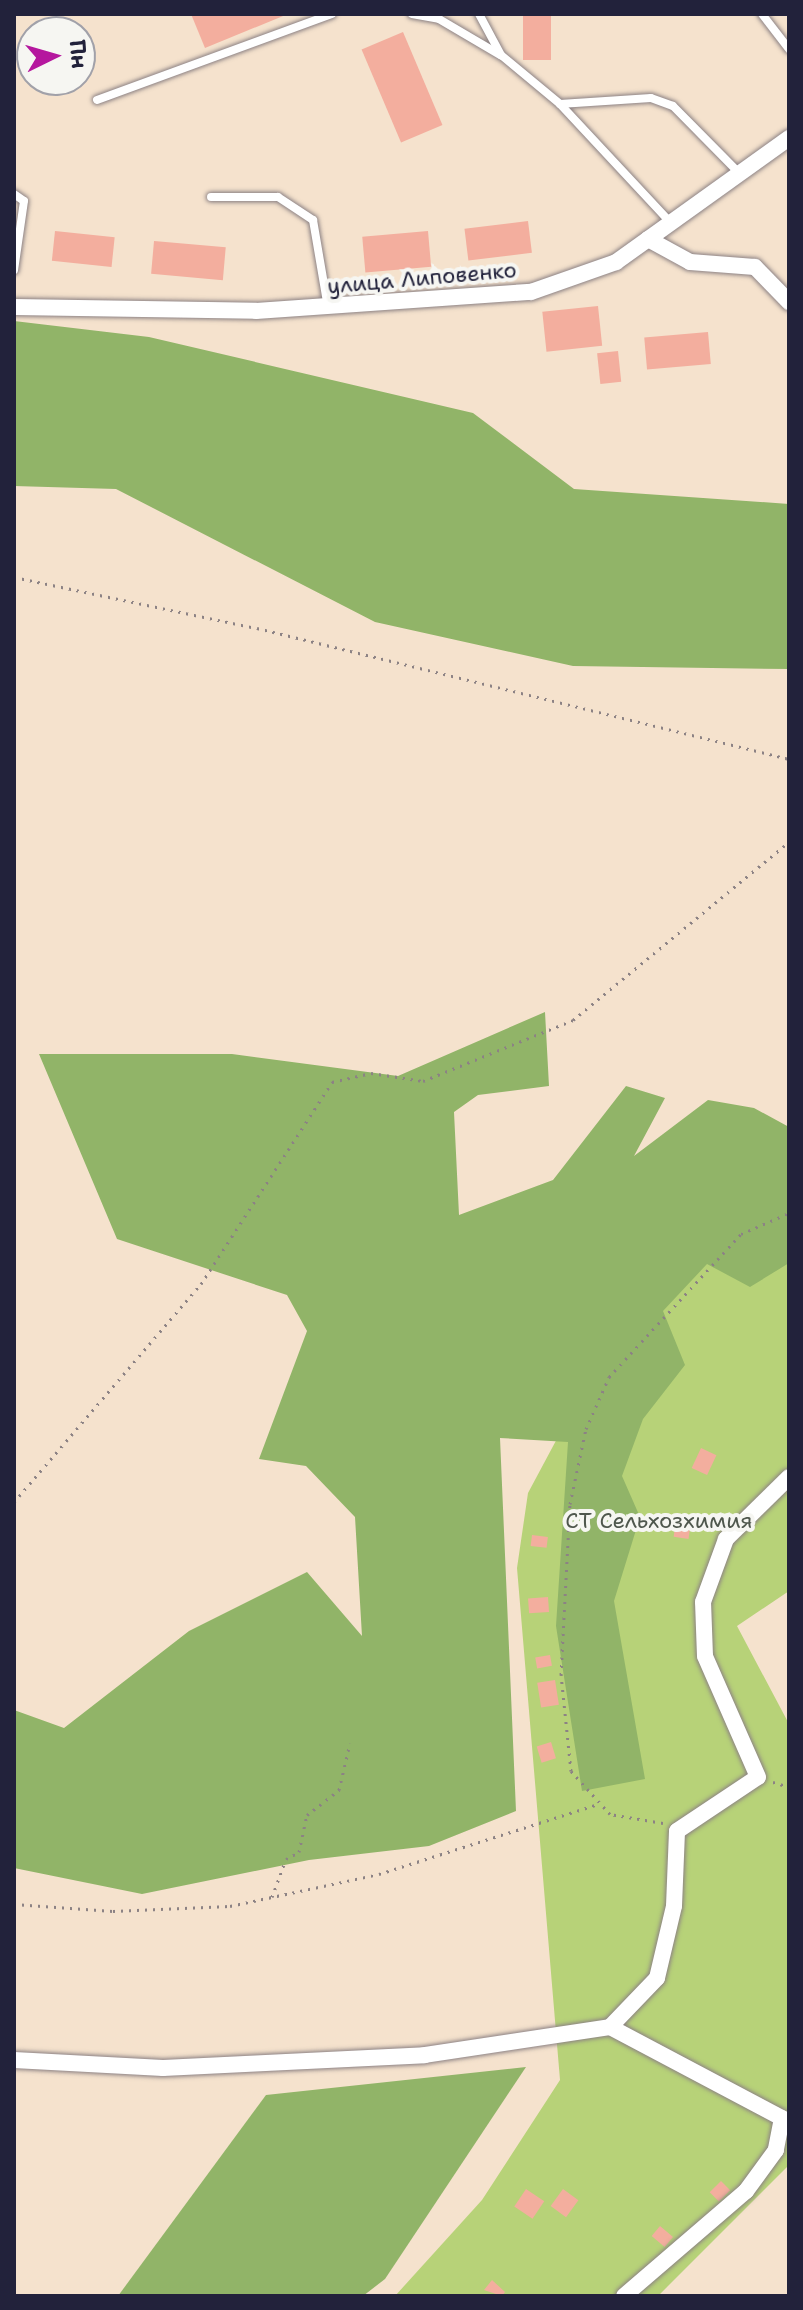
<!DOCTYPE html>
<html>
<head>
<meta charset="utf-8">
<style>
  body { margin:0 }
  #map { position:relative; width:803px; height:2310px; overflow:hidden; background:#f5e2cd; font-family:"Shantell Sans",sans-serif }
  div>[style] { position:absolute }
  .green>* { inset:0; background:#b7d278 }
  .forest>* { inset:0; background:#91b468 }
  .building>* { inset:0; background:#f3ae9e; transform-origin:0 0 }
  .path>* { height:3px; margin-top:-1.5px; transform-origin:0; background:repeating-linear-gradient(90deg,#8c8284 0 2px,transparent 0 8px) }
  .roads { filter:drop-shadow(0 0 2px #8c8284) drop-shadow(0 0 2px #8c8284) }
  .lane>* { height:8px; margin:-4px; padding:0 4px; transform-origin:4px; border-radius:4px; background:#fff }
  .street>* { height:16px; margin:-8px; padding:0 8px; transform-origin:8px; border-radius:8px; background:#fff }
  span { translate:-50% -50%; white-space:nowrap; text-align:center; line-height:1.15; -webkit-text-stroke:8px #f6f6f2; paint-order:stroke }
  .street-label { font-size:22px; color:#22223b }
  .park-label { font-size:22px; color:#4f574d }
  .frame { position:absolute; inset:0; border:16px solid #22223b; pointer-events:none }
  .north { position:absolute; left:16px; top:16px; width:80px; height:80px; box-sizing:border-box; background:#f6f6f2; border:2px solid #a1a1a9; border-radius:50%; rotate:85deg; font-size:22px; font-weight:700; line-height:32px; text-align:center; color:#22223b }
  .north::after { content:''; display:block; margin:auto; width:28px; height:36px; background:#b5179e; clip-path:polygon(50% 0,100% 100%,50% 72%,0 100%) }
</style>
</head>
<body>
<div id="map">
  <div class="green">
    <i style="clip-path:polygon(789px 1206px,789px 1591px,737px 1626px,789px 1724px,789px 2165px,658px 2296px,395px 2296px,482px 2200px,560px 2080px,517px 1568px,528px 1493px,629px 1304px)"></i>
  </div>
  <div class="forest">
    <i style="clip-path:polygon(14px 321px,149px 337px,473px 413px,574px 489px,789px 504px,789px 669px,573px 666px,375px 622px,116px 489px,14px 486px)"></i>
    <i style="clip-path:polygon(545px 1012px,549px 1086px,478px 1095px,454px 1112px,459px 1215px,553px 1180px,626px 1086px,665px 1098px,634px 1156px,708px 1100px,754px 1108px,789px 1127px,789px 1263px,750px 1287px,707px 1264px,663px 1311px,685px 1365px,643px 1419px,622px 1476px,640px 1517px,614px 1601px,645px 1779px,582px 1791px,556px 1626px,568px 1442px,500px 1438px,516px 1811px,429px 1846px,309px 1860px,142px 1894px,14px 1868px,14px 1710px,64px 1728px,189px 1631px,307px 1572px,362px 1636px,355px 1517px,306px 1466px,259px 1459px,307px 1331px,287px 1295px,117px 1239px,39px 1054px,232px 1054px,398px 1076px)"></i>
    <i style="clip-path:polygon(526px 2067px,385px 2279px,363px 2296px,118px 2296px,266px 2095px)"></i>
  </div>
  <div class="building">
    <i style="clip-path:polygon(191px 14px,288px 14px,205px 48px)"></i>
    <i style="left:523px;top:14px;width:28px;height:46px"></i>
    <i style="left:403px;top:32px;width:101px;height:45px;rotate:67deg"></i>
    <i style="left:528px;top:221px;width:32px;height:64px;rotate:83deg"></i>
    <i style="left:55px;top:231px;width:60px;height:30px;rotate:6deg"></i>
    <i style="left:428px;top:231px;width:36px;height:66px;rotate:85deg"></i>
    <i style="left:154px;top:241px;width:72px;height:33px;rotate:5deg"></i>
    <i style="left:598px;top:306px;width:40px;height:56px;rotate:84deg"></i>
    <i style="left:708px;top:332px;width:32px;height:64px;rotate:85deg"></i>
    <i style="left:618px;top:351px;width:31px;height:21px;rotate:84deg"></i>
    <i style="left:701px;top:1448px;width:17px;height:22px;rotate:25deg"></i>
    <i style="left:676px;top:1520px;width:15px;height:17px;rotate:8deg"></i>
    <i style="left:532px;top:1535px;width:16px;height:11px;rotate:7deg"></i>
    <i style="left:548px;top:1597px;width:15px;height:20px;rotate:86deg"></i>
    <i style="left:550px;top:1655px;width:11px;height:15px;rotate:80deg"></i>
    <i style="left:555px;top:1680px;width:25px;height:18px;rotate:81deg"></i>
    <i style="left:551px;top:1742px;width:17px;height:15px;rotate:73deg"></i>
    <i style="left:721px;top:2181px;width:13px;height:16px;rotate:45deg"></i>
    <i style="left:526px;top:2189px;width:22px;height:21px;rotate:34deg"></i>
    <i style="left:563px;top:2189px;width:19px;height:21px;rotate:36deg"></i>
    <i style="left:660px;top:2226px;width:17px;height:13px;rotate:40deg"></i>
    <i style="clip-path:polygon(492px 2280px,505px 2292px,502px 2296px,484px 2290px)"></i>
  </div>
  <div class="path">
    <i style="left:14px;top:577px;width:248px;rotate:11.9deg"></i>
    <i style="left:257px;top:628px;width:548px;rotate:13.83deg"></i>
    <i style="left:14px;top:1502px;width:287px;rotate:-49.4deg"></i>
    <i style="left:201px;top:1284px;width:241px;rotate:-57deg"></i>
    <i style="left:332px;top:1082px;width:40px;rotate:-13deg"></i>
    <i style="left:371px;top:1073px;width:53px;rotate:8.7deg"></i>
    <i style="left:423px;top:1081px;width:162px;rotate:-22.1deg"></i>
    <i style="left:573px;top:1020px;width:280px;rotate:-39.5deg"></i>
    <i style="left:773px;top:1782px;width:17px;rotate:17deg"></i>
    <i style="left:663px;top:1823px;width:54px;rotate:-170.4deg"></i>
    <i style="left:610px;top:1814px;width:58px;rotate:-132.2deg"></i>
    <i style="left:571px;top:1771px;width:97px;rotate:-95.9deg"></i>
    <i style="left:561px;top:1675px;width:171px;rotate:-87deg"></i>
    <i style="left:570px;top:1504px;width:77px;rotate:-78deg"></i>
    <i style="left:586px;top:1429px;width:57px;rotate:-66.1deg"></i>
    <i style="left:609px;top:1377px;width:195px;rotate:-47.3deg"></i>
    <i style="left:741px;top:1234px;width:52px;rotate:-23.6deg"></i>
    <i style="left:272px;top:1897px;width:40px;rotate:-69.8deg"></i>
    <i style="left:286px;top:1859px;width:15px;rotate:-28deg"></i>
    <i style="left:299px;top:1852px;width:38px;rotate:-78deg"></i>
    <i style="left:307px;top:1815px;width:41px;rotate:-38deg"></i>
    <i style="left:339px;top:1790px;width:48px;rotate:-76.8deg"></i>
    <i style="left:14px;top:1904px;width:99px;rotate:4deg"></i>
    <i style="left:113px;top:1911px;width:117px;rotate:-2.4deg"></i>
    <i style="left:230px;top:1906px;width:152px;rotate:-12.1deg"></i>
    <i style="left:379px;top:1874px;width:227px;rotate:-17.7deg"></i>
  </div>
  <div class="roads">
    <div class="lane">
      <i style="left:412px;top:14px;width:27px;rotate:10deg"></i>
      <i style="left:439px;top:19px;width:71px;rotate:30.5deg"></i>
      <i style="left:479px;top:14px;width:47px;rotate:61.8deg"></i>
      <i style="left:501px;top:55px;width:77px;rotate:39.7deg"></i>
      <i style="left:560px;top:104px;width:161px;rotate:47deg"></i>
      <i style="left:762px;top:14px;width:44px;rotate:52.4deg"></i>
      <i style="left:97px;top:100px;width:250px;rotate:-20.1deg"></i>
      <i style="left:560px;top:104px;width:91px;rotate:-3.8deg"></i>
      <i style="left:651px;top:98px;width:23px;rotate:20deg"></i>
      <i style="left:673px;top:106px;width:94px;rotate:45.4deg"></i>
      <i style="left:14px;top:194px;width:12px;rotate:35deg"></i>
      <i style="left:24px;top:201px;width:70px;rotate:98.2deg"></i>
      <i style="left:211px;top:197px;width:67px"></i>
      <i style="left:278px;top:197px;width:42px;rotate:33.3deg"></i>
      <i style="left:313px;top:220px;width:89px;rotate:80.3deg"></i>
    </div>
    <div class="street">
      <i style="left:648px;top:239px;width:48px;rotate:28.7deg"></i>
      <i style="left:690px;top:262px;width:65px;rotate:4.4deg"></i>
      <i style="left:755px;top:267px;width:49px;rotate:45.8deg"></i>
      <i style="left:14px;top:307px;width:242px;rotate:0.9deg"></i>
      <i style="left:256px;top:311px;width:276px;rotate:-4deg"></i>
      <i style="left:531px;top:292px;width:90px;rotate:-19.4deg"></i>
      <i style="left:616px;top:262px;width:213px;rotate:-35.6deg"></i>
      <i style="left:610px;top:2027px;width:195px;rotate:27.9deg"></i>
      <i style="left:782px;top:2118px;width:33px;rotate:101deg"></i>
      <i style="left:776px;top:2150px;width:51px;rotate:126.2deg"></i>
      <i style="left:746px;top:2191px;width:161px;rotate:139.3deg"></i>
      <i style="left:14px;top:2060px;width:149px;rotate:3.1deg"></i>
      <i style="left:163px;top:2068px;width:262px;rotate:-2.8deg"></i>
      <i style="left:425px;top:2055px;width:187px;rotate:-8.6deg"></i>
      <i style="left:610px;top:2027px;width:68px;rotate:-46.2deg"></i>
      <i style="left:657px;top:1978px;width:74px;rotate:-76.7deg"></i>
      <i style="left:674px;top:1906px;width:75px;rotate:-87.7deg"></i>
      <i style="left:677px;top:1831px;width:97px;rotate:-33.7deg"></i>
      <i style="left:758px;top:1777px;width:132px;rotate:-113.7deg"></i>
      <i style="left:705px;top:1656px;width:54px;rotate:-92.1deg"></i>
      <i style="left:703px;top:1602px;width:67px;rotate:-69.9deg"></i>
      <i style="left:726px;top:1539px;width:88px;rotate:-44.5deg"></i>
    </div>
  </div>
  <div class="street-label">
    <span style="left:422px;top:278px;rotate:-5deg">улица Липовенко</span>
  </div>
  <div class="park-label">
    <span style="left:659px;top:1521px">СТ Сельхозхимия</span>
  </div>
  <div class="frame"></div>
  <div class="north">Пн</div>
</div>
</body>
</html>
